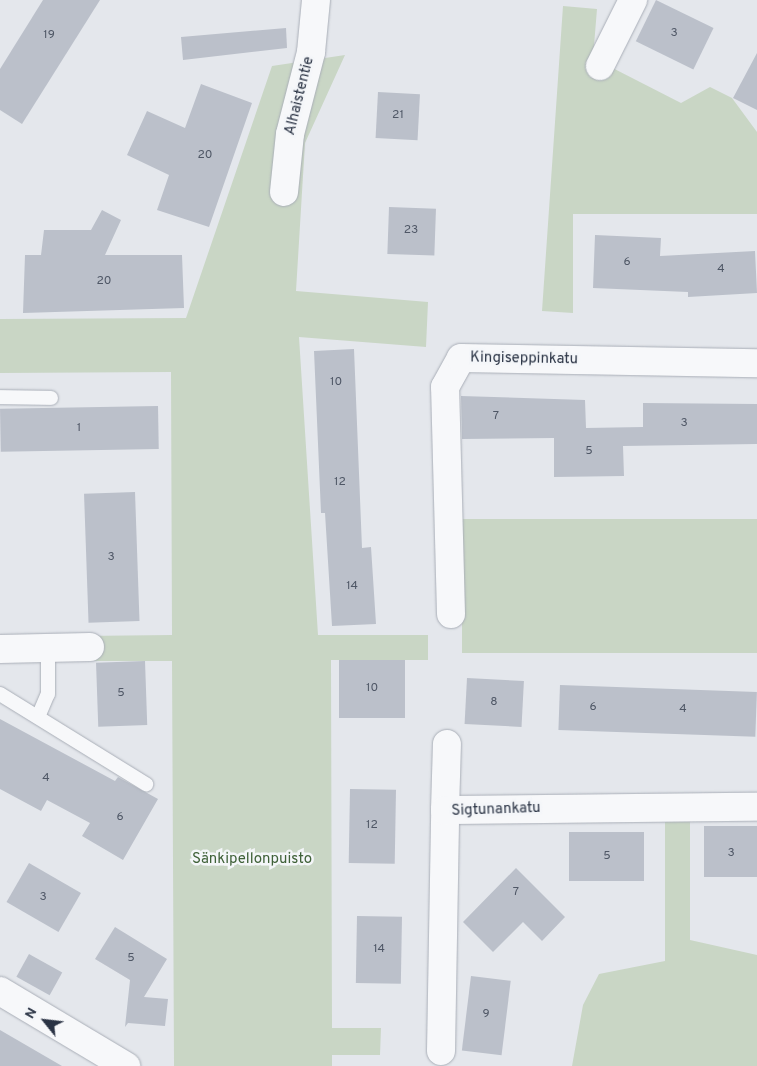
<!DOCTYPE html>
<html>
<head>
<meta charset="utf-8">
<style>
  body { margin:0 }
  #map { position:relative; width:757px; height:1066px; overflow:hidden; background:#e4e7ec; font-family:Overpass,sans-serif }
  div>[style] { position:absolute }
  .green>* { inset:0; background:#c9d6c5; transform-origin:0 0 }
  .building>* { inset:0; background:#bbc0ca; transform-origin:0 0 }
  .roads { filter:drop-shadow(0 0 1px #a9aeb7) drop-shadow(0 0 1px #a9aeb7) }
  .lane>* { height:14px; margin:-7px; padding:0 7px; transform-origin:7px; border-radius:7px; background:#f7f8fa }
  .street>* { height:28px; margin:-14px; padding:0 14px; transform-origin:14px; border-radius:14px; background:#f7f8fa }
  span { translate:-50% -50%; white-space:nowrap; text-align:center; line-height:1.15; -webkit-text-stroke:5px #f4f6f9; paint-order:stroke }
  .number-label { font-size:12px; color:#4f5766 }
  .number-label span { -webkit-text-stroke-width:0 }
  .street-label { font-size:15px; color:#2b3445 }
  .park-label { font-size:15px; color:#3f6138 }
  .north { position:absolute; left:20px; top:996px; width:50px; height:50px; -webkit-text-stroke:4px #f4f6f9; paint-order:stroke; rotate:299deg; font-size:14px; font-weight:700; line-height:20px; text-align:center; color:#2b3445 }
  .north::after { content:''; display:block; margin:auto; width:18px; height:22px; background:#2b3445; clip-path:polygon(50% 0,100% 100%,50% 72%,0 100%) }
</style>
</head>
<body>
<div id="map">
  <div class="green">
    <i style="clip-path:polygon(563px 6px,597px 9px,593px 58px,681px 103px,710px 87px,732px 98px,757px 132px,757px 214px,573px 214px,573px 313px,542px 311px)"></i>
    <i style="clip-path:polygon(345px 55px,305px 143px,296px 291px,428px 302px,426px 347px,299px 337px,318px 635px,428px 635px,428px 660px,331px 660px,332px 1028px,381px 1028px,380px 1055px,332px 1055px,332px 1066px,174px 1066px,172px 661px,81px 661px,81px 636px,172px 635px,171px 372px,0 373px,0 319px,186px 318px,272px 66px)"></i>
    <i style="left:757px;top:519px;width:134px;height:295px;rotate:90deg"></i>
    <i style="clip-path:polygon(665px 821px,690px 821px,690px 940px,757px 955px,757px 1066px,572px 1066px,583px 1005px,599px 974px,665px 961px)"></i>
  </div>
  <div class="building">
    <i style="clip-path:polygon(43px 0,100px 0,22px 124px,0 110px,0 69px)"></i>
    <i style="left:656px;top:0;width:64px;height:46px;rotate:26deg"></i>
    <i style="clip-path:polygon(286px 28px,287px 48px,183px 60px,181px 37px)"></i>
    <i style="clip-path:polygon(757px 53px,757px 110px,733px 98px)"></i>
    <i style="clip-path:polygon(201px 84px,252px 103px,209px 227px,157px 210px,169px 175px,127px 155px,147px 111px,185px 128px)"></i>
    <i style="left:378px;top:92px;width:42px;height:46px;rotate:3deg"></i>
    <i style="left:389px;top:207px;width:47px;height:47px;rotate:2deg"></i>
    <i style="clip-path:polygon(102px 210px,121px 220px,105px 255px,182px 255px,184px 308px,23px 313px,25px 255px,41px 255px,44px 230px,91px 230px)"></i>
    <i style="clip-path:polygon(595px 235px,661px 238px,660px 256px,755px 251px,757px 293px,688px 297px,688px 292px,593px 288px)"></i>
    <i style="clip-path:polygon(354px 349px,362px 548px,371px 547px,376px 624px,332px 626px,325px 513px,321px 513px,314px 351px)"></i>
    <i style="clip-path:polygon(461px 396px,585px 400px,586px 428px,643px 427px,643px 403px,757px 404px,757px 444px,623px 446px,624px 476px,554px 477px,554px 438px,462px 439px)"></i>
    <i style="left:158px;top:406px;width:43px;height:158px;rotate:89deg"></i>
    <i style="left:135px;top:492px;width:129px;height:51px;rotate:88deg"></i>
    <i style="left:339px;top:660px;width:66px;height:58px"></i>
    <i style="left:145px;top:661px;width:64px;height:49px;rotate:88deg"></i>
    <i style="left:467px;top:678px;width:57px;height:46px;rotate:3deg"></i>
    <i style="left:560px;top:685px;width:197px;height:45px;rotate:2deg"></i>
    <i style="clip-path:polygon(0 719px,115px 781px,118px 777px,158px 799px,123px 860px,82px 836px,90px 823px,47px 800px,41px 811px,0 789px)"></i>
    <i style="left:350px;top:789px;width:46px;height:74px;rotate:1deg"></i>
    <i style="left:757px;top:826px;width:51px;height:53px;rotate:90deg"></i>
    <i style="left:644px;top:832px;width:49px;height:75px;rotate:90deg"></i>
    <i style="left:29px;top:863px;width:60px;height:45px;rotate:30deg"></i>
    <i style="clip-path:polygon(516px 868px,565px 917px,542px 941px,523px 922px,493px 952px,463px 922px)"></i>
    <i style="left:357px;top:916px;width:45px;height:67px;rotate:1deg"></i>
    <i style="clip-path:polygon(115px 927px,167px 959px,144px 997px,168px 999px,165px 1026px,128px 1023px,125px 1027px,130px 980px,95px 959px)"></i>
    <i style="left:29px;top:954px;width:38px;height:26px;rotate:29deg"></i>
    <i style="left:471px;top:976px;width:40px;height:75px;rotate:7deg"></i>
    <i style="clip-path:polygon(0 1030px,62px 1066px,0 1066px)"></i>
  </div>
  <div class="roads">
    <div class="lane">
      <i style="left:0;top:397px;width:51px;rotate:1.1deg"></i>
      <i style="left:0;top:694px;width:172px;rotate:31.7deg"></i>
      <i style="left:38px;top:717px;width:25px;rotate:-67deg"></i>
      <i style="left:48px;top:694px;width:46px;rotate:-90deg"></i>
    </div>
    <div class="street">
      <i style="left:600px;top:66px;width:74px;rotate:-63.4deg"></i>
      <i style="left:284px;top:192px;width:58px;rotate:-84.1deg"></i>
      <i style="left:290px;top:134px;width:85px;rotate:-75.6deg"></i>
      <i style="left:311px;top:52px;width:52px;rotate:-84.5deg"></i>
      <i style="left:451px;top:614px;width:227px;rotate:-91.5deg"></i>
      <i style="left:445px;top:387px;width:33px;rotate:-61deg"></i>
      <i style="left:461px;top:358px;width:296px;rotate:1deg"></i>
      <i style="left:0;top:649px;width:90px;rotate:-1.3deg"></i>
      <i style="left:445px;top:810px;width:66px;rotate:-88.3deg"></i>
      <i style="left:0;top:991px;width:147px;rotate:30.8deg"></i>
      <i style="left:441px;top:1051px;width:241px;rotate:-89deg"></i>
      <i style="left:445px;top:810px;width:312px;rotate:-0.6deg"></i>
    </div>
  </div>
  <div class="number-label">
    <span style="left:674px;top:34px">3</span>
    <span style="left:49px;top:36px">19</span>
    <span style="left:398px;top:116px">21</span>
    <span style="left:205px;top:156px">20</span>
    <span style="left:411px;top:231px">23</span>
    <span style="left:627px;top:263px">6</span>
    <span style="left:721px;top:270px">4</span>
    <span style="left:104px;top:282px">20</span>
    <span style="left:336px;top:383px">10</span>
    <span style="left:496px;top:417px">7</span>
    <span style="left:684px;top:424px">3</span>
    <span style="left:79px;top:429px">1</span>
    <span style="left:589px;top:452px">5</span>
    <span style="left:340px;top:483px">12</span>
    <span style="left:111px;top:558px">3</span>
    <span style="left:352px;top:587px">14</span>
    <span style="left:372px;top:689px">10</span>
    <span style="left:121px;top:694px">5</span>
    <span style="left:494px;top:703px">8</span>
    <span style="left:593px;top:708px">6</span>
    <span style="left:683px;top:710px">4</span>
    <span style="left:46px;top:779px">4</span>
    <span style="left:120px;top:818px">6</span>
    <span style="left:372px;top:826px">12</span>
    <span style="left:731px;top:854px">3</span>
    <span style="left:607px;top:857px">5</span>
    <span style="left:516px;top:893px">7</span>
    <span style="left:43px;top:898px">3</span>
    <span style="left:379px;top:950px">14</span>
    <span style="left:131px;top:959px">5</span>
    <span style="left:486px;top:1015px">9</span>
  </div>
  <div class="street-label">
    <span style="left:300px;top:96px;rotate:-76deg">Alhaistentie</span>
    <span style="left:524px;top:359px;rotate:1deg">Kingiseppinkatu</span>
    <span style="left:496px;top:810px;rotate:-2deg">Sigtunankatu</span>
  </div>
  <div class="park-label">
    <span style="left:252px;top:860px">Sänkipellonpuisto</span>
  </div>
  <div class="north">N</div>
</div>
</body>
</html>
